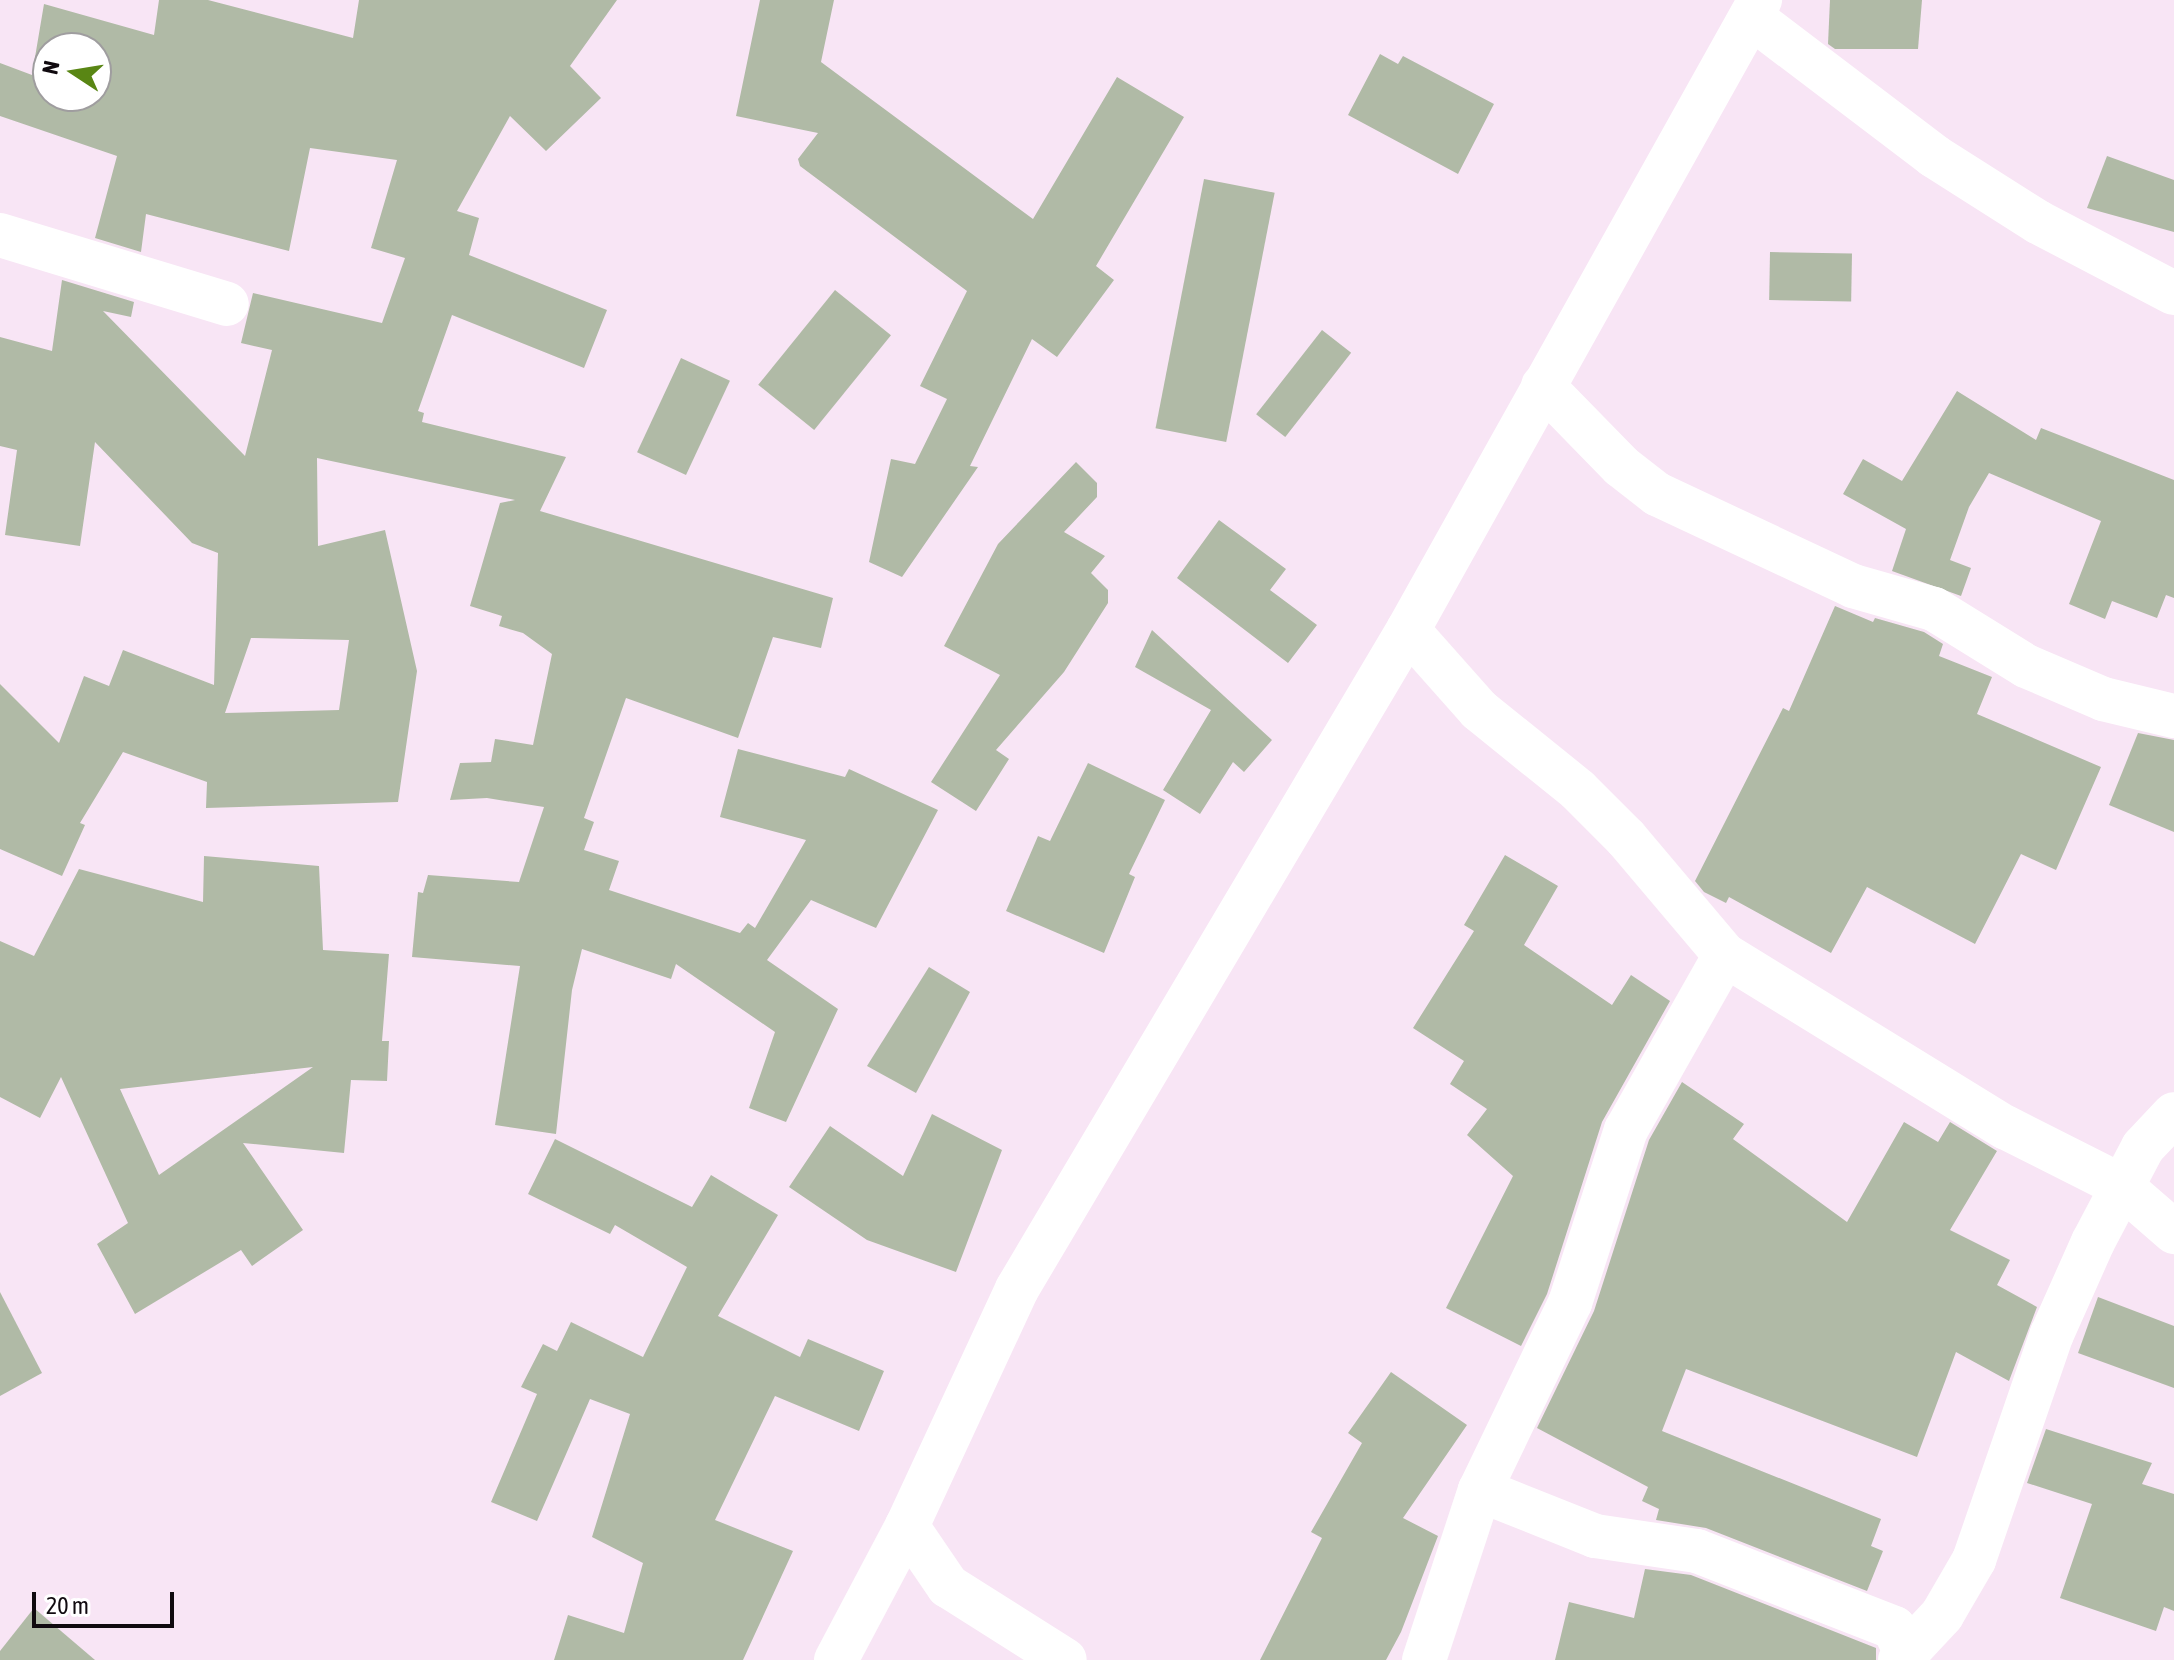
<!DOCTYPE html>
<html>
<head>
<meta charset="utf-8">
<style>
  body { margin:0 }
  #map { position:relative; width:2174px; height:1660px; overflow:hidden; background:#f8e5f5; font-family:"Asap Condensed",sans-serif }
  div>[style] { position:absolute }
  .building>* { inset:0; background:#b0baa6; transform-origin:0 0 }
  .minor>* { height:44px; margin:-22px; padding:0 22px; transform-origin:22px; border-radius:22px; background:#fff }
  span { translate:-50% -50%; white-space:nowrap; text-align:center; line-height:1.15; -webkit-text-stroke:6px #fff; paint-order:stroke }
  .north { position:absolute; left:32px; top:32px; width:80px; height:80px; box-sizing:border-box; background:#fff; border:2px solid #9f9d9f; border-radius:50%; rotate:282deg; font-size:22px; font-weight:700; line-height:32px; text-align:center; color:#100a0f }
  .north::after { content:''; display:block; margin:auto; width:28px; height:36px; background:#598614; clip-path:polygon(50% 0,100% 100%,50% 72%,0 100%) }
  .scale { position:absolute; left:32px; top:1592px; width:142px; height:36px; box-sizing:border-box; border:4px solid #100a0f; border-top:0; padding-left:10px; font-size:24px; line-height:28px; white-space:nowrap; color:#100a0f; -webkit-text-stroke:6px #fff; paint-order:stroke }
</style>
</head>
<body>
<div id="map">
  <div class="building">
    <i style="clip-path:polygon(evenodd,159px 0,208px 0,353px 38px,359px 0,617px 0,570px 66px,601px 98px,546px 151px,510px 116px,457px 211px,479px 218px,469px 255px,607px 310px,584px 368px,452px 315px,418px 411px,424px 413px,422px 422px,566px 457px,540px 511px,833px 598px,821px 648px,773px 637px,738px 738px,626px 698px,584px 818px,594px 822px,584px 850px,619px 861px,609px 890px,740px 933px,748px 923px,755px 928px,806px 840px,720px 817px,738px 749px,845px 777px,849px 769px,938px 810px,876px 928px,811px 900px,767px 960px,838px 1009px,786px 1122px,749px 1108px,775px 1032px,676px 964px,671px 979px,582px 949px,572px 990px,556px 1134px,495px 1125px,520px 966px,412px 957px,418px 892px,423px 893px,428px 875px,519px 882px,544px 807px,487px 798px,450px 800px,460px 763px,491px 762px,495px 739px,533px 745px,552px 654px,523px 633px,499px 626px,502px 616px,470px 606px,500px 503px,515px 500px,317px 458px,318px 546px,385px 530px,417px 671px,398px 802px,206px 808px,207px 782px,123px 752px,80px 823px,85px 825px,62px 876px,0 849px,0 684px,59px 743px,84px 676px,109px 686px,123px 650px,214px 685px,218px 553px,192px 543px,95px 442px,80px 546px,5px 535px,17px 450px,0 446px,0 337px,52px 351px,62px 280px,134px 302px,131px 317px,103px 311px,245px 456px,272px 350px,241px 343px,253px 293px,382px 323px,405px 258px,371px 248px,397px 160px,310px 148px,289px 251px,146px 214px,141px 252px,95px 238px,117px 156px,0 116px,0 63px,32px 75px,44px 4px,154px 35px,159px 0,48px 48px,96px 48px,96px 96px,48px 96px,48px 48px,159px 0,251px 638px,349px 640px,339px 710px,225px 713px,251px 638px)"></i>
    <i style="clip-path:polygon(760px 0,834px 0,821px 62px,1033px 219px,1117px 77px,1184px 117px,1096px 266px,1114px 280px,1057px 357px,1032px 339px,970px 466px,978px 467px,902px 577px,869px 562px,891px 459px,915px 464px,947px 399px,920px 386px,967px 291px,800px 166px,798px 159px,818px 133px,736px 116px)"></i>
    <i style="clip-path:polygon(1830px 0,1922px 0,1918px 49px,1835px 49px,1828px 44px)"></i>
    <i style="clip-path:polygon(1380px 54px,1398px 64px,1403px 56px,1494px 104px,1458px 174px,1348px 115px)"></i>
    <i style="clip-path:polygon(2107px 156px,2174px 180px,2174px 232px,2087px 208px)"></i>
    <i style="left:1204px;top:179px;width:72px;height:254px;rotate:11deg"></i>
    <i style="left:1770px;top:252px;width:82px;height:48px;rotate:1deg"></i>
    <i style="left:835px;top:290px;width:72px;height:122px;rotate:39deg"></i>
    <i style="left:1322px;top:330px;width:37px;height:107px;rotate:38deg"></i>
    <i style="left:681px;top:358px;width:54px;height:104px;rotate:25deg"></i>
    <i style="clip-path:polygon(1957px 391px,2036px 440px,2041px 428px,2174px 480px,2174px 598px,2166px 595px,2157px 618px,2112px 601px,2105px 619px,2069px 604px,2101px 521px,1989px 473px,1969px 507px,1950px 560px,1971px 568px,1961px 596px,1892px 571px,1906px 529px,1843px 494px,1863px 459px,1902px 481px)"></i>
    <i style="clip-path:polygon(1076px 462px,1097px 483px,1097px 497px,1064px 532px,1105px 556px,1091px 573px,1108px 590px,1108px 603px,1064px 672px,996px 750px,1009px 759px,976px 811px,931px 782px,1000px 675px,944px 646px,998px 544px)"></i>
    <i style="clip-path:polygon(1219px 520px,1286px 569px,1270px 590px,1317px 625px,1288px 663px,1177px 578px)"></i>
    <i style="clip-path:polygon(1835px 606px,1873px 622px,1875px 618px,1924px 632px,1943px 644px,1939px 656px,1992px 677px,1977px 714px,2101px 767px,2056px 870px,2021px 854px,1975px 944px,1867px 887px,1831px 953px,1729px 897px,1726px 903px,1704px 892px,1695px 881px,1783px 708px,1789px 711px)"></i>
    <i style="clip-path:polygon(1152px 630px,1272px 740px,1244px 772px,1233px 762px,1200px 814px,1163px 790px,1211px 710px,1135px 667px)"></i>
    <i style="clip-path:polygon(2138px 733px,2174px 740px,2174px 832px,2109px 805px)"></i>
    <i style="clip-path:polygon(1088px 763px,1165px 800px,1129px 874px,1135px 877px,1104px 953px,1006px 911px,1038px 836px,1050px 841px)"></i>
    <i style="clip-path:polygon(1505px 855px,1558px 886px,1524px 945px,1612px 1005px,1631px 975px,1670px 1001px,1602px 1122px,1547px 1294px,1521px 1346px,1446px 1308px,1513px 1176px,1467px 1135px,1487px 1109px,1450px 1084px,1464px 1061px,1413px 1028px,1474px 931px,1464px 925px)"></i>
    <i style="clip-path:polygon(evenodd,204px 856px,319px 866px,323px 950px,389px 954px,382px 1041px,389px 1041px,387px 1081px,351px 1080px,344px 1153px,243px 1143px,303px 1230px,252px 1266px,241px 1250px,135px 1314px,97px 1244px,128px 1223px,61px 1077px,40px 1118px,0 1097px,0 941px,34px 956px,79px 869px,203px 902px,204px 856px,313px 1067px,159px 1175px,120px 1089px,313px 1067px)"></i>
    <i style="clip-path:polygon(929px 967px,970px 992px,916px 1093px,867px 1066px)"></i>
    <i style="clip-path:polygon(1682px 1082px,1744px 1124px,1733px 1139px,1847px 1222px,1904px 1122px,1938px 1142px,1950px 1122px,1997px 1151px,1950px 1230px,2010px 1260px,1997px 1285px,2037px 1307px,2009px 1381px,1956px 1352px,1917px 1457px,1686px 1369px,1662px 1431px,1881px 1519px,1871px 1546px,1883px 1551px,1867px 1591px,1706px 1528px,1656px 1520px,1659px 1509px,1642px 1501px,1648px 1487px,1537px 1428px,1594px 1311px,1649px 1140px)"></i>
    <i style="clip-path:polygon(932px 1114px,1002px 1150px,956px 1272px,867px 1240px,789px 1187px,830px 1126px,903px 1176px)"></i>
    <i style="clip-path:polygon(555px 1139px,692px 1207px,711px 1175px,778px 1215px,718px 1316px,800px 1357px,808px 1339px,884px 1371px,859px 1431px,775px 1396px,715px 1520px,793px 1551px,743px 1660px,554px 1660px,568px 1615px,624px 1633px,643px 1563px,592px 1537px,630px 1414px,590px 1399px,537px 1521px,491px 1502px,537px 1394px,521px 1387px,543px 1344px,557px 1351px,571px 1322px,643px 1357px,687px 1267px,615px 1225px,610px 1234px,528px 1194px)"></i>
    <i style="clip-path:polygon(0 1292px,42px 1373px,0 1396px)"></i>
    <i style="clip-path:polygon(2098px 1297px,2174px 1326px,2174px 1388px,2078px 1353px)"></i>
    <i style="clip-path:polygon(1391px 1372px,1467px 1425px,1403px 1518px,1438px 1536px,1401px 1632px,1386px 1660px,1260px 1660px,1322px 1538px,1311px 1532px,1362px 1443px,1348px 1433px)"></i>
    <i style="clip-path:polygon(2046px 1429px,2152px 1463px,2142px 1484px,2174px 1494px,2174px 1611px,2164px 1607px,2156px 1631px,2060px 1598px,2092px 1504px,2027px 1483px)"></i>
    <i style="clip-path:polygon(1645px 1569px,1691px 1575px,1876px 1648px,1876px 1660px,1555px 1660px,1569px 1602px,1634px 1618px)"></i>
    <i style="clip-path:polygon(34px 1608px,95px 1660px,0 1660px,0 1651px)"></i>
  </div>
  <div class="minor">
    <i style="left:1751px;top:17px;width:230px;rotate:37.2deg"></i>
    <i style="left:1934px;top:156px;width:123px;rotate:32.4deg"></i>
    <i style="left:2038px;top:222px;width:153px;rotate:27.6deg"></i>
    <i style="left:0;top:235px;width:237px;rotate:16.9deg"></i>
    <i style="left:1543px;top:386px;width:112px;rotate:45.7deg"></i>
    <i style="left:1621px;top:466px;width:46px;rotate:37.9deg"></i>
    <i style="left:1657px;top:494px;width:217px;rotate:25.1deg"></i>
    <i style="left:1853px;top:586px;width:84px;rotate:15.9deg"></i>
    <i style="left:1934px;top:609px;width:108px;rotate:31.8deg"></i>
    <i style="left:2026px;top:666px;width:84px;rotate:23.2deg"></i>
    <i style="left:2103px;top:699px;width:73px;rotate:13.5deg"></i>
    <i style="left:1408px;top:630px;width:107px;rotate:48.4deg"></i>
    <i style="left:1479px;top:710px;width:127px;rotate:38.9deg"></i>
    <i style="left:1578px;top:790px;width:68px;rotate:45deg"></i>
    <i style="left:1626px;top:838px;width:153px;rotate:49.8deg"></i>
    <i style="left:1725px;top:955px;width:329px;rotate:31.6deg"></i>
    <i style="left:2005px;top:1127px;width:129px;rotate:26.8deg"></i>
    <i style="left:2120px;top:1185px;width:72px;rotate:41deg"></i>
    <i style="left:1480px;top:1490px;width:124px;rotate:21.8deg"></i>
    <i style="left:1595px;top:1536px;width:103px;rotate:8.4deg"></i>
    <i style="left:1697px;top:1551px;width:212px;rotate:21.3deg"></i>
    <i style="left:1894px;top:1628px;width:31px;rotate:65deg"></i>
    <i style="left:907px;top:1526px;width:73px;rotate:55.7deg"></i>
    <i style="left:948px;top:1586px;width:138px;rotate:32.3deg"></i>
    <i style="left:836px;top:1660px;width:152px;rotate:-62.1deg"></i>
    <i style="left:907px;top:1526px;width:261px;rotate:-65.1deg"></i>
    <i style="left:1017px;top:1289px;width:766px;rotate:-59.32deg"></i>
    <i style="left:1408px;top:630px;width:722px;rotate:-60.81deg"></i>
    <i style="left:1424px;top:1660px;width:179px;rotate:-71.8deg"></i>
    <i style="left:1480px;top:1490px;width:208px;rotate:-64.3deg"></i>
    <i style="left:1570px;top:1303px;width:182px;rotate:-72.1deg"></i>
    <i style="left:1626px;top:1130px;width:201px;rotate:-60.5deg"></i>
    <i style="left:1900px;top:1660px;width:62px;rotate:-47deg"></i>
    <i style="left:1942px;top:1615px;width:64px;rotate:-59.8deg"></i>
    <i style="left:1974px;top:1560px;width:239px;rotate:-71deg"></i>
    <i style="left:2052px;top:1334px;width:101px;rotate:-66deg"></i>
    <i style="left:2093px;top:1242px;width:107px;rotate:-62.2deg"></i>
    <i style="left:2143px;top:1147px;width:45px;rotate:-46.8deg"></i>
  </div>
  <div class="north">N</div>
  <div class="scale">20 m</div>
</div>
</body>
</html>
